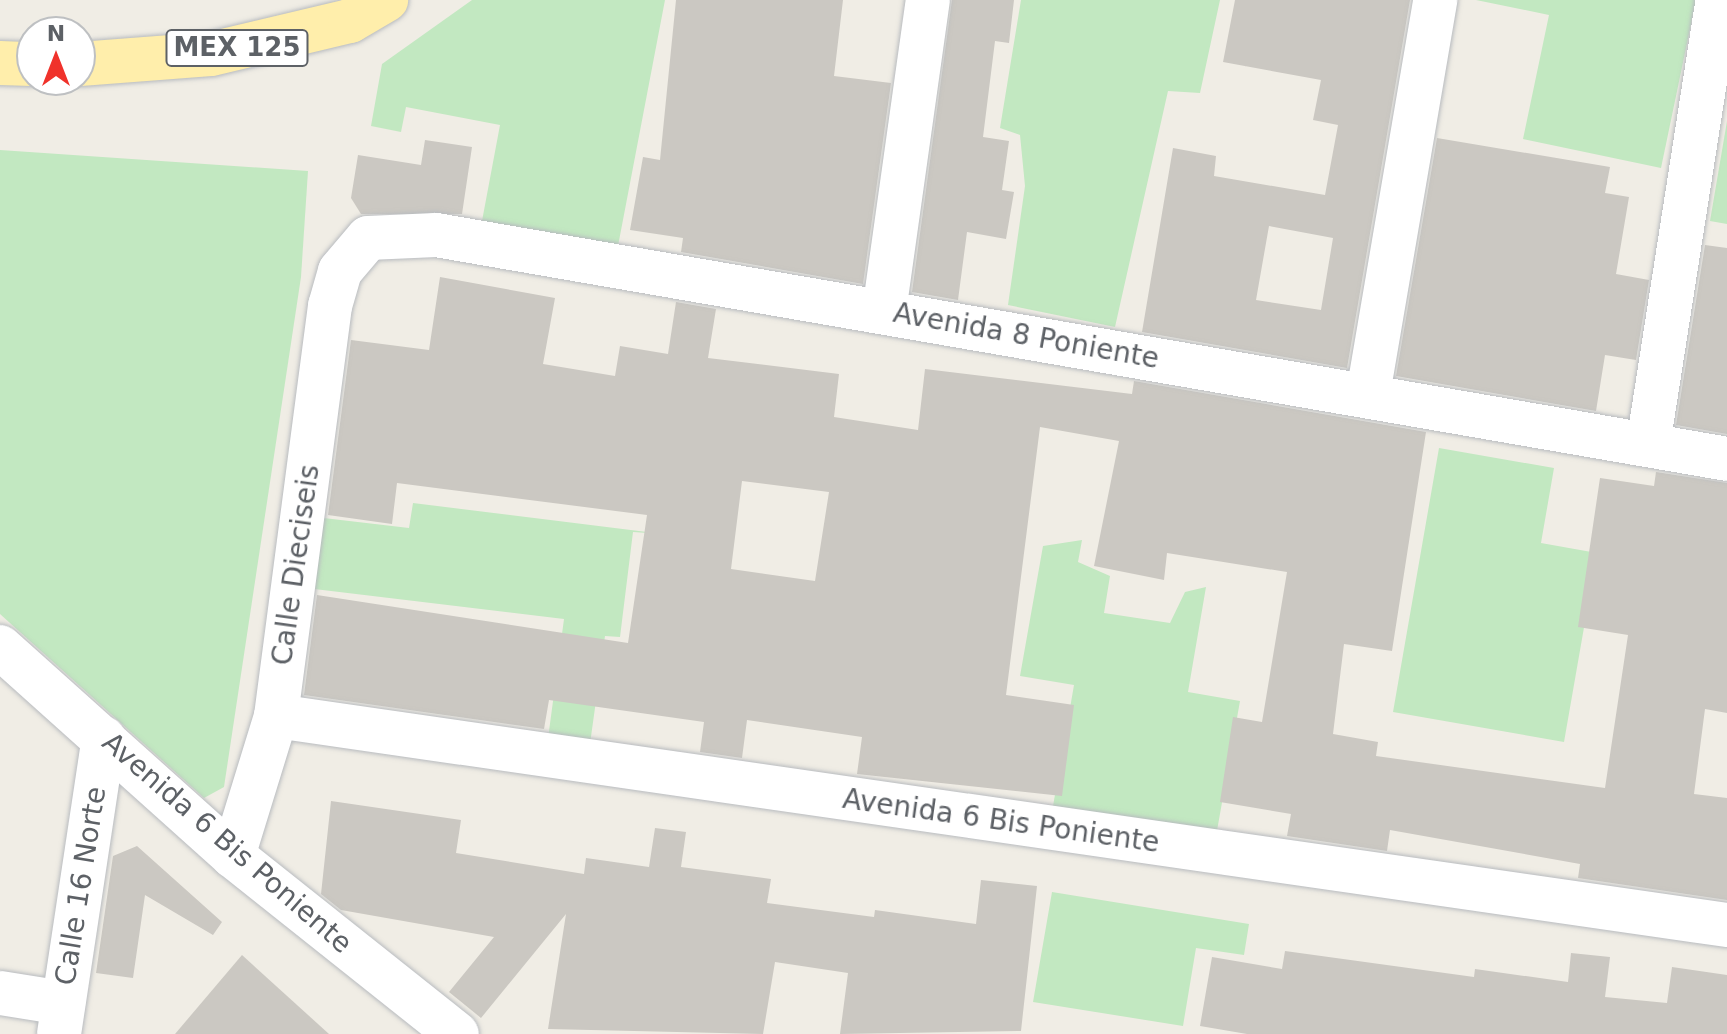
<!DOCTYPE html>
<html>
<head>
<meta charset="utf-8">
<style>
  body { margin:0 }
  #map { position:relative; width:1727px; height:1034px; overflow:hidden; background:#f0ede5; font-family:"DejaVu Sans",sans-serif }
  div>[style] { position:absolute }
  .green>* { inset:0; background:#c2e8c1 }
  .building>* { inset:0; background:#cbc8c2 }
  .roads { filter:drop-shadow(0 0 2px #b8bbbf) drop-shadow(0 0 2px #b8bbbf) }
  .minor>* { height:44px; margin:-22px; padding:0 22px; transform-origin:22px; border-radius:22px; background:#fff }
  .primary>* { height:44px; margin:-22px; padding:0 22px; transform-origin:22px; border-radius:22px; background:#ffeeab }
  span { translate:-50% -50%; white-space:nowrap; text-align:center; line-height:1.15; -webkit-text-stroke:7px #fff; paint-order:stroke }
  .shield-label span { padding:2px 6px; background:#fff; border:2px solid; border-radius:6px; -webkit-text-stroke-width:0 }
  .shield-label { font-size:26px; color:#5d6166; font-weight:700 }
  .street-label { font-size:28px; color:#5d6166 }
  .north { position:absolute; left:16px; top:16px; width:80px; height:80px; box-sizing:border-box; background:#fff; border:2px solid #bec0c2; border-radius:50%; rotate:0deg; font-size:22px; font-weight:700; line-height:32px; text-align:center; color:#5d6166 }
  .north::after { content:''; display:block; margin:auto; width:28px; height:36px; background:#f0322b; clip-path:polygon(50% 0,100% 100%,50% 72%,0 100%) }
</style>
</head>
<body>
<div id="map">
  <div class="green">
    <i style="clip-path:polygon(472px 0,665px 0,618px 246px,482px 221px,500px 125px,406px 107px,401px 132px,371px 126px,382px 64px)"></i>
    <i style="clip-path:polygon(1021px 0,1220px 0,1200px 93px,1168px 91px,1115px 327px,1008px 305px,1025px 186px,1020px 135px,1000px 128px)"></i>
    <i style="clip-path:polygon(1476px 0,1696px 0,1661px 168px,1523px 139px,1549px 15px)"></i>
    <i style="clip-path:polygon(1727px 121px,1727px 224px,1710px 221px)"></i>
    <i style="clip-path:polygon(0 150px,308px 171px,301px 277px,224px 787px,204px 798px,0 614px)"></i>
    <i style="clip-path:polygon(1439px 448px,1554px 468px,1541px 543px,1597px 553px,1564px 742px,1393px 712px)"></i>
    <i style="clip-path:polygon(413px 503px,663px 534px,633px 532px,620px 637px,605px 636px,589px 751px,547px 746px,564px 619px,306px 588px,315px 517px,409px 528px)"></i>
    <i style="clip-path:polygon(1082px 540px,1078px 562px,1110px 576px,1104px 613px,1170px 623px,1185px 592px,1206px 587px,1188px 692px,1240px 701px,1215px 842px,1052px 812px,1074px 685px,1020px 676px,1043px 546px)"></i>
    <i style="clip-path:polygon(1052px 892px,1249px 924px,1244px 955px,1196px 948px,1183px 1026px,1033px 1002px)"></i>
  </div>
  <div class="building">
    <i style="clip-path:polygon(676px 0,843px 0,834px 76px,891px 83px,863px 284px,681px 252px,683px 238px,630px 230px,643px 157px,660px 160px)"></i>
    <i style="clip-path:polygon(952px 0,1014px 0,1009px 43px,995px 41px,983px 137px,1009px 141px,1002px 190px,1014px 192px,1006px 239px,967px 232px,958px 300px,912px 292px)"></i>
    <i style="clip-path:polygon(evenodd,1235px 0,1410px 0,1347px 368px,1142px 332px,1173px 148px,1216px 156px,1214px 176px,1325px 195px,1338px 125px,1313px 120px,1321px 80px,1223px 62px,1235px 0,1269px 226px,1333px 238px,1321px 310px,1256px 300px,1269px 226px)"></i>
    <i style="clip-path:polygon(1437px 138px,1610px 167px,1605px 193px,1629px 197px,1616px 274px,1649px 280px,1636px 360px,1605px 355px,1596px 411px,1396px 376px)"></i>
    <i style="clip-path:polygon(425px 140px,472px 147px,462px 214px,361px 214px,351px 198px,358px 155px,421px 165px)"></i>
    <i style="clip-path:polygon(1705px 245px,1727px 248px,1727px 434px,1676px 425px)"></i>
    <i style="clip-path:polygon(evenodd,440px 277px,555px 298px,543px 364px,615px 376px,620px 346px,668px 354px,676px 302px,716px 309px,708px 358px,839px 374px,834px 417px,918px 430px,925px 369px,1132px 394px,1134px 381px,1426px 432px,1392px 651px,1344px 644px,1333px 734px,1378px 742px,1376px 756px,1605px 788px,1628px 635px,1578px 627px,1600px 478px,1654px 486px,1656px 472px,1727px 483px,1727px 713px,1705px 709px,1694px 794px,1727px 798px,1727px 900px,1578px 878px,1580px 864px,1390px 830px,1387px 851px,1287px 836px,1291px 814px,1220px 802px,1233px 717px,1262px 722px,1287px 572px,1167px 553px,1164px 580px,1094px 566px,1119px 441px,1040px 427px,1006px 695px,1074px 705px,1062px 796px,857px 774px,862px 737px,747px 720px,742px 758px,700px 752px,704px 722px,549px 700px,544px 729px,304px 695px,317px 595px,628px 643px,647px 515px,397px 483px,392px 524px,328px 515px,351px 340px,429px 350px,440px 277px,742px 481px,829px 492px,815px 581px,731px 569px,742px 481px)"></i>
    <i style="clip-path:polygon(331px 801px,461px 820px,456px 853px,584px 874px,586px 858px,649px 867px,655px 828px,686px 832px,681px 867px,771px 879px,767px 903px,874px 917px,875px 910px,976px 924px,981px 880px,1037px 886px,1021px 1031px,840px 1034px,848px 973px,775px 962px,763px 1034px,548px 1029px,566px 914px,481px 1018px,449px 992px,494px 937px,341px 910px,321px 894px)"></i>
    <i style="clip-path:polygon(137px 846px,222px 922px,213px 935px,145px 895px,133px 978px,96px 973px,113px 856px)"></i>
    <i style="clip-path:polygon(1285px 951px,1474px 977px,1475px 969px,1568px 982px,1571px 953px,1610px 957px,1605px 997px,1667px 1003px,1672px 967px,1727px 975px,1727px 1034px,1247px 1034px,1200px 1026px,1212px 957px,1282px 969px)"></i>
    <i style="clip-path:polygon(242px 955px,329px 1034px,175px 1034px)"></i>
  </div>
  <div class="roads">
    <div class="minor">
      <i style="left:884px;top:312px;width:315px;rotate:-82deg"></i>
      <i style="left:1368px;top:394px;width:400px;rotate:-80.3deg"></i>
      <i style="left:1648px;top:445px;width:450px;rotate:-81.1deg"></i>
      <i style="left:0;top:647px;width:313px;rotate:41.9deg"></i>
      <i style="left:233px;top:856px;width:286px;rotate:38.5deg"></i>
      <i style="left:276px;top:716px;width:1466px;rotate:8.2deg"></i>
      <i style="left:233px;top:856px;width:146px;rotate:-72.9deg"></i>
      <i style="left:276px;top:716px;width:414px;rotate:-82.5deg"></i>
      <i style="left:330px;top:306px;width:36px;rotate:-74deg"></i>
      <i style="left:340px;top:271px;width:43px;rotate:-49.7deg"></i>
      <i style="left:368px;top:238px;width:68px;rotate:-2.5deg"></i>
      <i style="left:436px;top:235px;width:1310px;rotate:9.84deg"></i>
      <i style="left:0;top:993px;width:64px;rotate:9deg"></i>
      <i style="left:59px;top:1034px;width:299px;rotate:-81.4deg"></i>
    </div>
    <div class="primary">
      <i style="left:0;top:63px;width:32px;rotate:2deg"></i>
      <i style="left:80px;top:64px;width:131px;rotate:-4.4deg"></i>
      <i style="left:211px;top:54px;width:143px;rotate:-13.4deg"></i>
      <i style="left:350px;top:21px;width:42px;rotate:-30.3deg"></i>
    </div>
  </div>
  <div class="shield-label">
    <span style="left:237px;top:48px">MEX 125</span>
  </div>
  <div class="street-label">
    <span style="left:1026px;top:336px;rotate:10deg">Avenida 8 Poniente</span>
    <span style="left:296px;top:565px;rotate:-82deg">Calle Dieciseis</span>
    <span style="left:1001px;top:821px;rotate:8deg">Avenida 6 Bis Poniente</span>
    <span style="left:227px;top:843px;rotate:41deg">Avenida 6 Bis Poniente</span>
    <span style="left:81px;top:886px;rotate:-81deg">Calle 16 Norte</span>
  </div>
  <div class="north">N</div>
</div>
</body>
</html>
